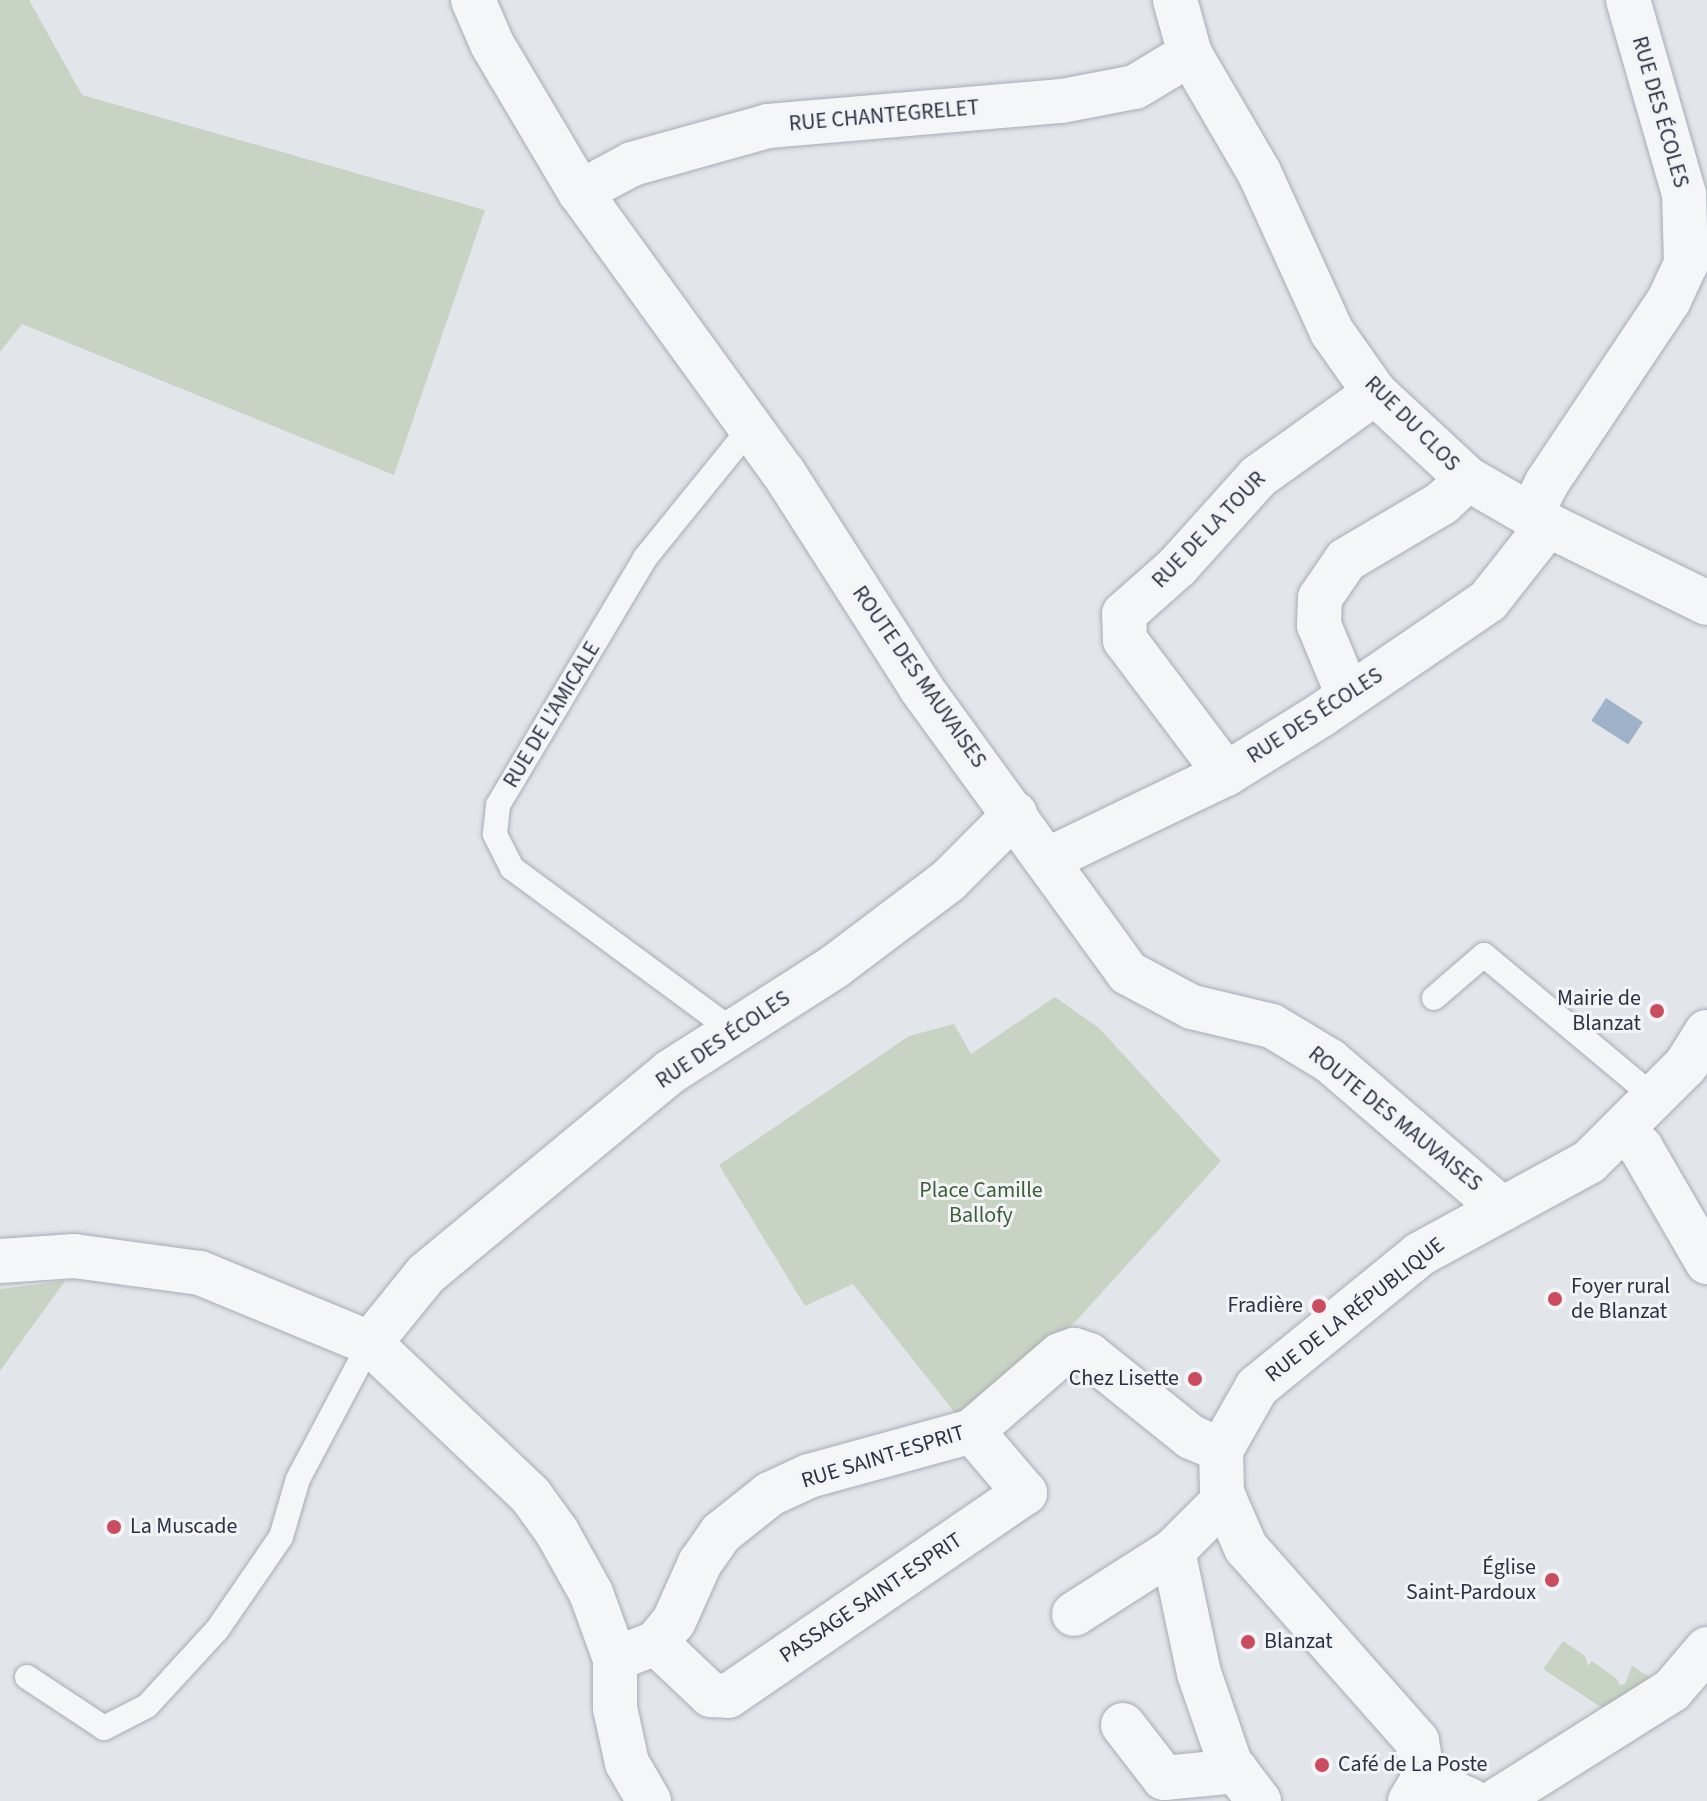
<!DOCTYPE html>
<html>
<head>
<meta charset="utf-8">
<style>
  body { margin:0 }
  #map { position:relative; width:1707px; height:1801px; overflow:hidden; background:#e2e5ea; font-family:"Source Sans 3",sans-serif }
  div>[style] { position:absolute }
  .green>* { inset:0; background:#c8d4c3 }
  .water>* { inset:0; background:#9eb3c9; transform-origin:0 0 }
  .roads { filter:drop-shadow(0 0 2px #a7acb4) drop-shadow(0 0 2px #a7acb4) }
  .service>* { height:24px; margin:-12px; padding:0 12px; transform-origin:12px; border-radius:12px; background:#f5f6f8 }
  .minor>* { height:44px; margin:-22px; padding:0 22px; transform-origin:22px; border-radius:22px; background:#f5f6f8 }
  .tertiary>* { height:44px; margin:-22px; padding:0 22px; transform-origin:22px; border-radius:22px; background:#f5f6f8 }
  .dots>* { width:22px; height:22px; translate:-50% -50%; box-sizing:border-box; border:4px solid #f2f4f7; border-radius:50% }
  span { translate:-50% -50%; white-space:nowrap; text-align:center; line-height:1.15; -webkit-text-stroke:6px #f2f4f7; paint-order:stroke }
  .street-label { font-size:22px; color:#2b3342 }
  .poi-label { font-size:22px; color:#2b3342 }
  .right { translate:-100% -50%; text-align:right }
  .left { translate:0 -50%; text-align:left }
  .park-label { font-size:22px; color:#3f5d38 }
</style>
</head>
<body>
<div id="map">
  <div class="green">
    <i style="clip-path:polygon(0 0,29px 0,82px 95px,485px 210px,394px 475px,22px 324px,0 352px)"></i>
    <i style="clip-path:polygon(1055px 997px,1099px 1028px,1221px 1161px,1076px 1321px,960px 1419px,853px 1284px,805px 1306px,719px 1165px,909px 1036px,954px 1024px,971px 1054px)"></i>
    <i style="clip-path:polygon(65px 1281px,0 1371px,0 1289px)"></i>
    <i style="clip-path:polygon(1563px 1641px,1585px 1656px,1588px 1666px,1592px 1661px,1617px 1679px,1619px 1685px,1625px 1684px,1632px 1666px,1653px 1679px,1607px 1711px,1543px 1669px)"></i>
  </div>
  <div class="water">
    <i style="left:1606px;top:698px;width:44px;height:27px;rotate:33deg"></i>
  </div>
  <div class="roads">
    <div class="service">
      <i style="left:1434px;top:998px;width:66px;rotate:-40.7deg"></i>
      <i style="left:1484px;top:955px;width:223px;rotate:39.9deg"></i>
      <i style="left:733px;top:1031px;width:275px;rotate:-143.6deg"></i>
      <i style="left:512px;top:868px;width:38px;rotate:-117deg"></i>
      <i style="left:495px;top:834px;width:29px;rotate:-84deg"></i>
      <i style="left:498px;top:805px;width:287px;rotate:-59.2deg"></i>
      <i style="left:645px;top:558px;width:169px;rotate:-51deg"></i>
      <i style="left:27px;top:1677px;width:92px;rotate:33.5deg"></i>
      <i style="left:104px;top:1728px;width:48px;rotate:-27.1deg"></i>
      <i style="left:147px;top:1706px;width:103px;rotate:-47.4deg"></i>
      <i style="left:217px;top:1630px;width:113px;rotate:-55.5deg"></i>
      <i style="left:281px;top:1537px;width:60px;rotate:-73.7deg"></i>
      <i style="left:298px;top:1479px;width:154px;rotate:-62.1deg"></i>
    </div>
    <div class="minor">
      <i style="left:1175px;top:0;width:56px;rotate:74.5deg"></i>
      <i style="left:1190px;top:54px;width:137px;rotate:59.7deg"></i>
      <i style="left:1259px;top:172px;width:176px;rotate:65.5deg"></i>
      <i style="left:1332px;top:332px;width:75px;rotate:54.8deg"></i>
      <i style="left:1375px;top:393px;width:127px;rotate:42.8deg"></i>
      <i style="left:1468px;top:479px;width:92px;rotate:29.9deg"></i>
      <i style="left:1548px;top:525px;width:177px;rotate:26.1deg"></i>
      <i style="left:580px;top:192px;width:59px;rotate:-28.3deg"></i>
      <i style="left:632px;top:164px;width:141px;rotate:-15.6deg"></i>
      <i style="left:768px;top:126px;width:295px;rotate:-4.9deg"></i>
      <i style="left:1062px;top:101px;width:74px;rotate:-10.9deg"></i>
      <i style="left:1135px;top:87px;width:64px;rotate:-31deg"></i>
      <i style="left:1530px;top:516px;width:36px;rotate:-63deg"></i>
      <i style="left:1546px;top:484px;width:221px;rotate:-56.2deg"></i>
      <i style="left:1669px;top:300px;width:40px;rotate:-65deg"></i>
      <i style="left:1686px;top:264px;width:70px;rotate:-91.6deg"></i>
      <i style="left:1684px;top:194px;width:202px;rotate:-106.1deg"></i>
      <i style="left:1348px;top:695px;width:76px;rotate:-112.5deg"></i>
      <i style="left:1319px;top:625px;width:27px;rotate:-88deg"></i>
      <i style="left:1320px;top:598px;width:46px;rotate:-55.6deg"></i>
      <i style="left:1346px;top:560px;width:112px;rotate:-30.7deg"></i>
      <i style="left:1442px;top:503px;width:35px;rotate:-43deg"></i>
      <i style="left:1226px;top:774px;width:168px;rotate:-127deg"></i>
      <i style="left:1125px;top:640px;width:26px;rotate:-92deg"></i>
      <i style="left:1124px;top:614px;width:71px;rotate:-41.6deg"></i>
      <i style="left:1177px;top:567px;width:122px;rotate:-48deg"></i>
      <i style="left:1259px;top:476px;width:143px;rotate:-35.6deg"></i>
      <i style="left:1047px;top:860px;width:199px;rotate:-25.7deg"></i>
      <i style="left:1226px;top:774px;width:112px;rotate:-31.8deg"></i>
      <i style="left:1321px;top:715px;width:202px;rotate:-34.3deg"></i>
      <i style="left:1488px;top:601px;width:97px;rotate:-51.7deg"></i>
      <i style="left:1624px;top:1132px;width:23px;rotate:43deg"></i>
      <i style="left:1641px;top:1148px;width:132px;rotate:59.9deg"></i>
      <i style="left:0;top:1261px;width:74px;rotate:-3.9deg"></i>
      <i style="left:74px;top:1256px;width:127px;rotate:7.7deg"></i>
      <i style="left:200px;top:1273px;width:184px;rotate:22.4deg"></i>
      <i style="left:370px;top:1343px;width:222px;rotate:43.5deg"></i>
      <i style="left:531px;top:1496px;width:44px;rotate:54.2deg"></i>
      <i style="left:557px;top:1532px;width:70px;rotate:60.9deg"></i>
      <i style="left:591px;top:1593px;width:70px;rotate:70deg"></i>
      <i style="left:615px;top:1659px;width:49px;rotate:90deg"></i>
      <i style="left:615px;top:1708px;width:56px;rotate:77.7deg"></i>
      <i style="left:627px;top:1763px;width:44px;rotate:59.9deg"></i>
      <i style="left:370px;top:1343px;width:89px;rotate:-50.9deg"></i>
      <i style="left:426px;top:1274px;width:317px;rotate:-39.6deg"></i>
      <i style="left:670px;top:1072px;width:195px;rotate:-32.6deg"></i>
      <i style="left:834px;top:967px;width:143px;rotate:-37deg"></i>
      <i style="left:948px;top:881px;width:95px;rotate:-45deg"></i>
      <i style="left:1225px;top:1499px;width:74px;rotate:135deg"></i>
      <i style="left:1173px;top:1551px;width:125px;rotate:78deg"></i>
      <i style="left:1199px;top:1673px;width:95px;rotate:71deg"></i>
      <i style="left:1230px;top:1763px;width:48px;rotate:52.7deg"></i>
      <i style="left:1074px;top:1614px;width:117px;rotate:-32.5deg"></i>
      <i style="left:656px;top:1643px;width:76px;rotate:43.4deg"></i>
      <i style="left:711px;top:1695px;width:17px;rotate:3deg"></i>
      <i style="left:728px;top:1696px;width:360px;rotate:-34.4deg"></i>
      <i style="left:1025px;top:1493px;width:82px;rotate:-130.5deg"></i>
      <i style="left:615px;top:1659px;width:44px;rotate:-21.3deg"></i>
      <i style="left:656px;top:1643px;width:28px;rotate:-51deg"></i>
      <i style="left:674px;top:1621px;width:64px;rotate:-65.9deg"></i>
      <i style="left:700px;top:1563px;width:37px;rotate:-55deg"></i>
      <i style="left:721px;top:1533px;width:63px;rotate:-38.5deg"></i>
      <i style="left:770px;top:1494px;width:43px;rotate:-24.8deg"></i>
      <i style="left:809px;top:1476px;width:169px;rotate:-15.4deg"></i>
      <i style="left:972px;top:1431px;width:116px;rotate:-40.8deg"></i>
      <i style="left:1060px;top:1355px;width:15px;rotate:-20deg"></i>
      <i style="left:1074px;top:1350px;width:16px;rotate:18deg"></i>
      <i style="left:1089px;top:1355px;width:131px;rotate:38.8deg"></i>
      <i style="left:1191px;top:1437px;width:33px;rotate:23deg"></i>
      <i style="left:1123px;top:1725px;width:67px;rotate:52.3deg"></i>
      <i style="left:1164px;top:1778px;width:73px;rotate:-5.5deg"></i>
      <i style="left:1423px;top:1779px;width:53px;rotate:24.6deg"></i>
      <i style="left:1496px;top:1801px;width:208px;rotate:-32.2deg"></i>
      <i style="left:1672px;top:1690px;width:54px;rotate:-49.5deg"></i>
    </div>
    <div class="tertiary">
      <i style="left:473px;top:0;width:48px;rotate:66.6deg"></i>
      <i style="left:492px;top:44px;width:172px;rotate:59.3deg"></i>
      <i style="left:580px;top:192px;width:346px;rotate:54.1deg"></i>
      <i style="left:783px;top:472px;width:256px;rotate:57.4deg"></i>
      <i style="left:921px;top:688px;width:352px;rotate:54deg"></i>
      <i style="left:1128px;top:973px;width:72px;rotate:28deg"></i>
      <i style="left:1192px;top:1007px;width:82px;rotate:13.4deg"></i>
      <i style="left:1272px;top:1026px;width:68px;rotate:31.1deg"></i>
      <i style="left:1330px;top:1061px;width:227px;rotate:40.7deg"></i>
      <i style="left:1410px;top:1801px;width:26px;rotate:-59deg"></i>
      <i style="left:1423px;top:1779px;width:38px;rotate:-99deg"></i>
      <i style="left:1417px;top:1741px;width:258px;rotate:-131.5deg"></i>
      <i style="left:1246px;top:1548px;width:60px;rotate:-113.6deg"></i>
      <i style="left:1222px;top:1493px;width:43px;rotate:-91.3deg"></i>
      <i style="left:1221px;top:1450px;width:73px;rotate:-60.3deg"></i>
      <i style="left:1257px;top:1387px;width:210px;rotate:-39.2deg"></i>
      <i style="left:1420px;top:1254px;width:192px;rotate:-28.6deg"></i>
      <i style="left:1589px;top:1162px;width:137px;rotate:-45deg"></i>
      <i style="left:1686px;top:1065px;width:39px;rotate:-58deg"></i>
    </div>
  </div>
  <div class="dots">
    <i style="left:1657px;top:1011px;background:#cb4c5e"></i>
    <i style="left:1555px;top:1299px;background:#cb4c5e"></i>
    <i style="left:1319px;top:1306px;background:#cb4c5e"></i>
    <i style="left:1195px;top:1379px;background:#cb4c5e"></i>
    <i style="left:114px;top:1527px;background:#cb4c5e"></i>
    <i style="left:1552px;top:1580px;background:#cb4c5e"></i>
    <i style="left:1248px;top:1642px;background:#cb4c5e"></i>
    <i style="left:1322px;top:1765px;background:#cb4c5e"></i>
  </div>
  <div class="street-label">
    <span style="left:1660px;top:112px;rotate:74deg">RUE DES ÉCOLES</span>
    <span style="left:884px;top:116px;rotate:-5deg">RUE CHANTEGRELET</span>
    <span style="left:1412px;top:424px;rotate:45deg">RUE DU CLOS</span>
    <span style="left:1209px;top:530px;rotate:-46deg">RUE DE LA TOUR</span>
    <span style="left:919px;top:677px;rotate:55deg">ROUTE DES MAUVAISES</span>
    <span style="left:552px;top:715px;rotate:-59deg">RUE DE L'AMICALE</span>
    <span style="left:1315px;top:716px;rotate:-33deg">RUE DES ÉCOLES</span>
    <span style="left:723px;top:1040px;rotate:-34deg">RUE DES ÉCOLES</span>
    <span style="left:1395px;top:1119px;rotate:39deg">ROUTE DES MAUVAISES</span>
    <span style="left:1355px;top:1310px;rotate:-38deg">RUE DE LA RÉPUBLIQUE</span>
    <span style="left:883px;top:1457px;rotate:-17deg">RUE SAINT-ESPRIT</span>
    <span style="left:871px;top:1598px;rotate:-34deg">PASSAGE SAINT-ESPRIT</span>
  </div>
  <div class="poi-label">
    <span class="right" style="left:1641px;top:1011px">Mairie de<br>Blanzat</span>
    <span class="left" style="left:1571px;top:1299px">Foyer rural<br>de Blanzat</span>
    <span class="right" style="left:1303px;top:1306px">Fradière</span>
    <span class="right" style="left:1179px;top:1379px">Chez Lisette</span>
    <span class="left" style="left:130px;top:1527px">La Muscade</span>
    <span class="right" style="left:1536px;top:1580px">Église<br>Saint-Pardoux</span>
    <span class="left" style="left:1264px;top:1642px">Blanzat</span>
    <span class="left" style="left:1338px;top:1765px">Café de La Poste</span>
  </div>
  <div class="park-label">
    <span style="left:981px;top:1203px">Place Camille<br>Ballofy</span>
  </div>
</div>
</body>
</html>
